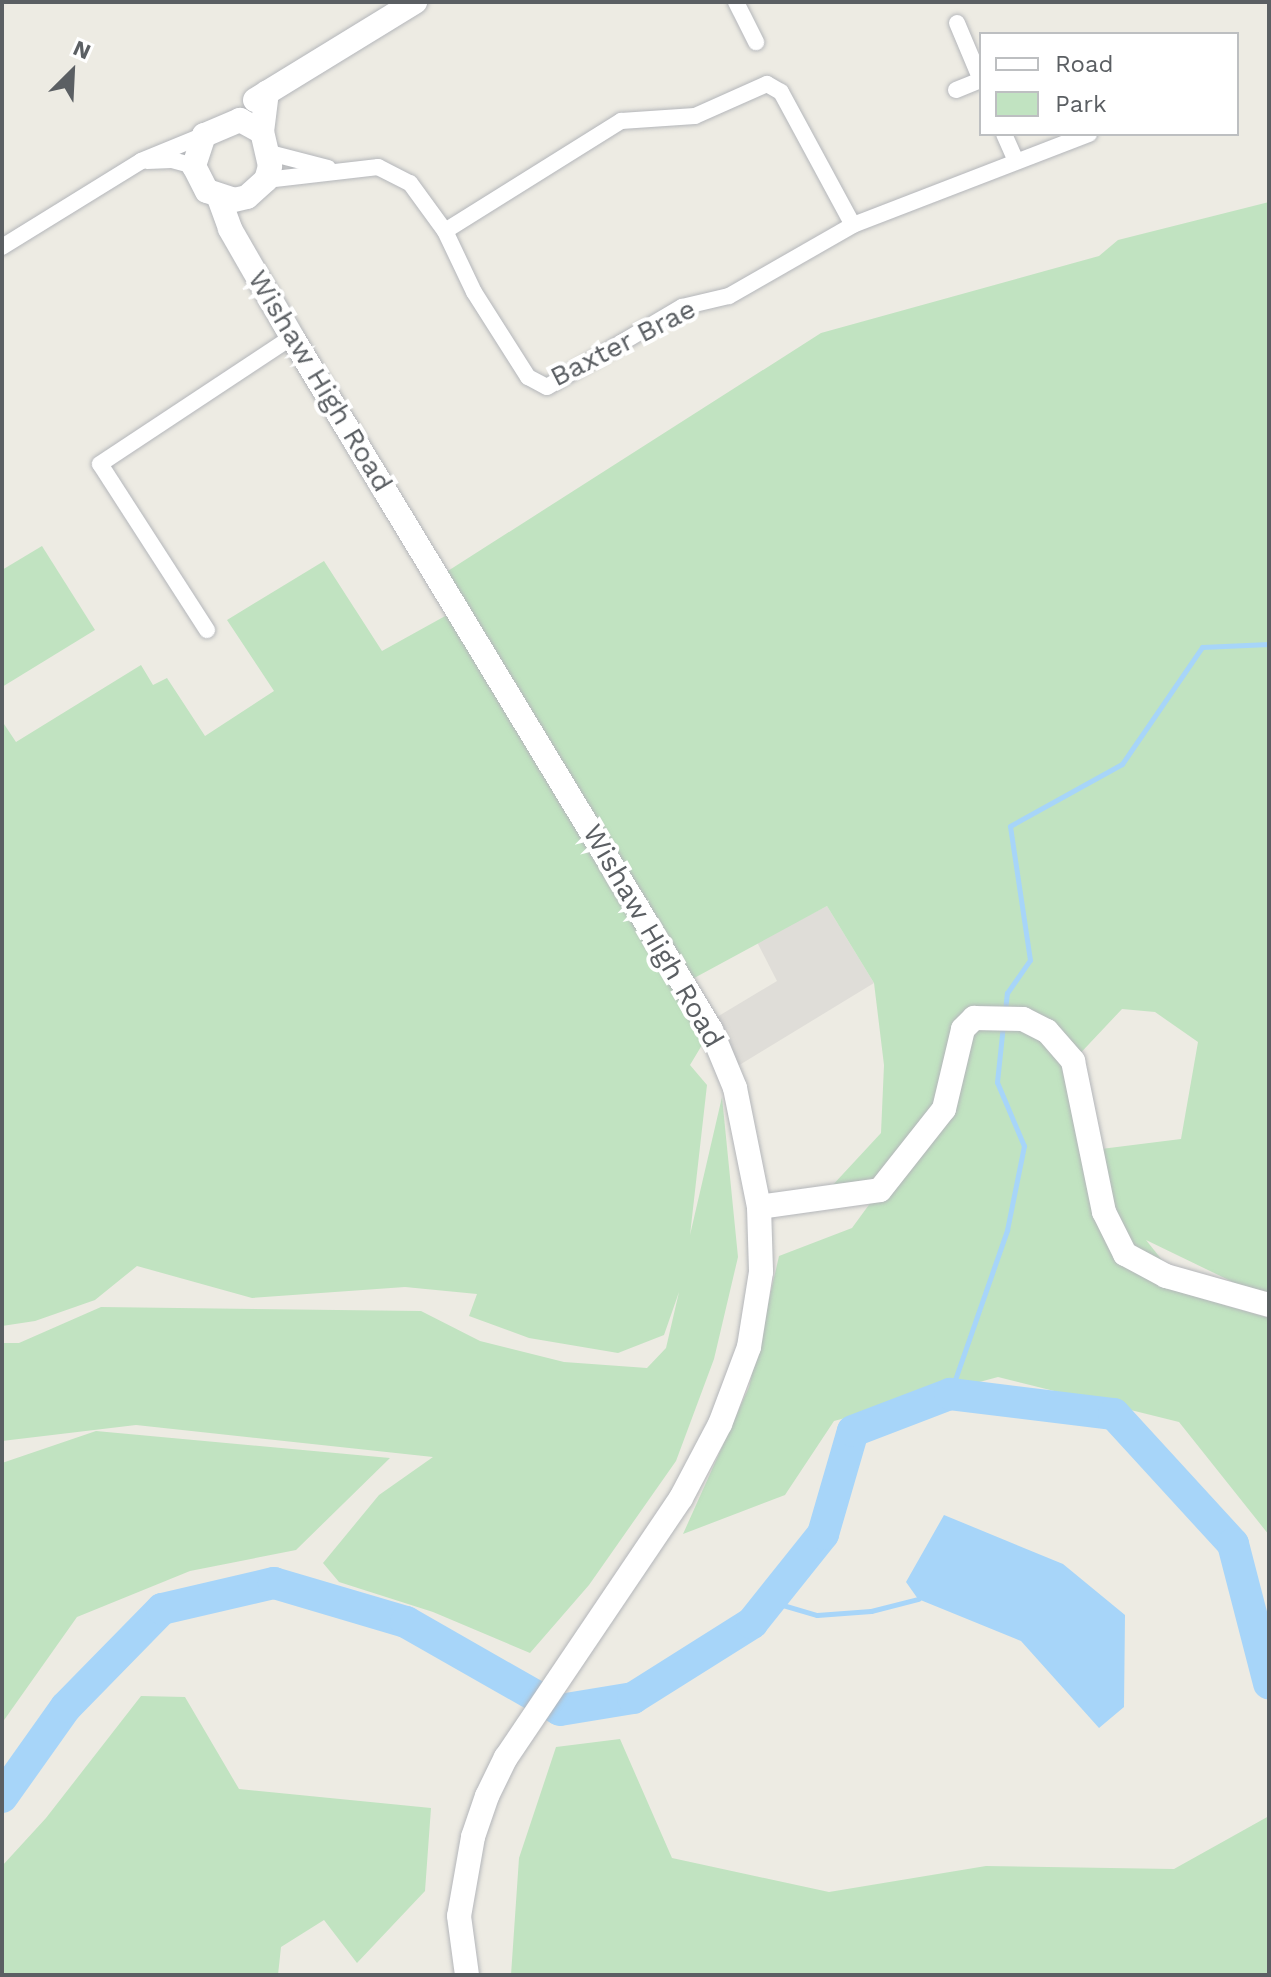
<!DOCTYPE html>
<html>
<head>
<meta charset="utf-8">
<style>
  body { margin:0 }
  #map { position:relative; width:1271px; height:1977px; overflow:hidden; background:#edebe3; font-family:"Work Sans",sans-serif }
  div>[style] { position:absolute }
  .industrial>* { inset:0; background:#dfddd8 }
  .green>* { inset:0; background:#c1e3c1 }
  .water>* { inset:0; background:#a7d5f9 }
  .stream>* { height:5px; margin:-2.5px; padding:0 2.5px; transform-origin:2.5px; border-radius:2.5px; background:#a7d5f9 }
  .river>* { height:32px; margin:-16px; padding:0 16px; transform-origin:16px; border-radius:16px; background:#a7d5f9 }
  .roads { filter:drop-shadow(0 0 2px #b4b6ba) drop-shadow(0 0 2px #b4b6ba) }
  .street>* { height:16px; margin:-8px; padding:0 8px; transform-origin:8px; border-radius:8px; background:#fff }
  .secondary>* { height:24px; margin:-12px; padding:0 12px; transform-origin:12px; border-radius:12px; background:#fff }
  span { translate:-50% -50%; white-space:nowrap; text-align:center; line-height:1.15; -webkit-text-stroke:8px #fff; paint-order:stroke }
  .street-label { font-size:28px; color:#5b5f63 }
  .frame { position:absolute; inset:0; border:4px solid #5b5f63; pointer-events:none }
  .legend { position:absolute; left:979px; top:32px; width:260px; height:104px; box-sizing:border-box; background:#fff; border:2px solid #bdbfc1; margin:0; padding:10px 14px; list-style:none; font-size:24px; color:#5b5f63 }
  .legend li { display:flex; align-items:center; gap:16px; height:40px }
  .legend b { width:40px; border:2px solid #bdbfc1 }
  .north { position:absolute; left:32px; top:32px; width:80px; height:80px; -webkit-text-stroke:6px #fff; paint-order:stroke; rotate:24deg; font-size:22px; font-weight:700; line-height:32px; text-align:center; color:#5b5f63 }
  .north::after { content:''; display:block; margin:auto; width:28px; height:36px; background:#5b5f63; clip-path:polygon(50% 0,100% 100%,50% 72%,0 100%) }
</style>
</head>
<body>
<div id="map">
  <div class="industrial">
    <i style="clip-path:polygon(827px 906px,874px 983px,728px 1072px,707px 1023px,777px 981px,757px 942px)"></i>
  </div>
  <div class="green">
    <i style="clip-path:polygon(evenodd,1269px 202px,1269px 1292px,1241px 1286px,1146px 1240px,1190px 1295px,1269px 1318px,1269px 1535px,1179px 1422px,998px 1377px,834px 1421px,785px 1495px,683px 1534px,749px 1387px,779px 1256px,852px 1228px,879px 1191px,830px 1188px,881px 1133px,884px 1065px,874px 983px,827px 906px,685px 983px,711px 1030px,690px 1065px,707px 1085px,690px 1235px,722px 1097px,738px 1257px,714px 1359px,676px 1461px,589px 1585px,530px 1653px,433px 1612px,339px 1582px,323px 1563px,379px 1495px,433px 1457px,136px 1425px,2px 1441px,2px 1343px,19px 1343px,101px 1307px,421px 1311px,480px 1341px,564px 1362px,647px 1368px,666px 1348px,679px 1292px,664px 1335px,618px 1353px,529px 1338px,469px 1316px,477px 1294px,405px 1287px,252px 1298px,137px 1266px,95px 1300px,35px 1321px,2px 1326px,2px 721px,16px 742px,141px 665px,153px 685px,167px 678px,205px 736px,274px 691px,227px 620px,324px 561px,382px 651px,447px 615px,440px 576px,821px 333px,1099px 256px,1118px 240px,1269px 202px,1122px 1009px,1155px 1012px,1198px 1042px,1181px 1139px,1093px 1150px,1073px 1061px,1122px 1009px)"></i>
    <i style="clip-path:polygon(42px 546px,95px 630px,2px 687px,2px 570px)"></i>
    <i style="clip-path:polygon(96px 1431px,390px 1458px,296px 1550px,190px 1571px,77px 1617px,2px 1723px,2px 1463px)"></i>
    <i style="clip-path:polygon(141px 1696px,185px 1697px,239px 1789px,431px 1808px,425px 1891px,357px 1963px,324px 1920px,281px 1947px,278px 1975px,2px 1975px,2px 1866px,46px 1818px)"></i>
    <i style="clip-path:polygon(620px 1739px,672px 1858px,829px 1892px,986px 1866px,1174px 1869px,1269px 1816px,1269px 1975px,511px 1975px,519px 1858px,556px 1747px)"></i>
  </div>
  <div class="water">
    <i style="clip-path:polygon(944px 1515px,1063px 1564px,1125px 1615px,1124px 1707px,1099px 1728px,1021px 1641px,918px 1599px,906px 1582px)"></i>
  </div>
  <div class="stream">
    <i style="left:1005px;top:1011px;width:18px;rotate:-84deg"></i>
    <i style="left:1007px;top:993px;width:40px;rotate:-55.1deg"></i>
    <i style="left:1030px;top:960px;width:135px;rotate:-98.5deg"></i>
    <i style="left:1010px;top:826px;width:128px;rotate:-29deg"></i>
    <i style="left:1122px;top:764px;width:142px;rotate:-55.6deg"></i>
    <i style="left:1202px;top:647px;width:67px;rotate:-2.6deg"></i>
    <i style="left:950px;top:1394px;width:174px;rotate:-70.8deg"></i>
    <i style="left:1007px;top:1230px;width:86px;rotate:-78.6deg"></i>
    <i style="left:1024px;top:1146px;width:69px;rotate:-112.9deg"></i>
    <i style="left:997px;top:1082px;width:57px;rotate:-84deg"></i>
    <i style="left:769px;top:1601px;width:50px;rotate:16.3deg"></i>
    <i style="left:817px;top:1615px;width:54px;rotate:-4.2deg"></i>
    <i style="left:871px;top:1611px;width:49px;rotate:-14.3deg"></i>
  </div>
  <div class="river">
    <i style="left:2px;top:1797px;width:110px;rotate:-54.6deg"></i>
    <i style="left:66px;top:1707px;width:137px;rotate:-45.6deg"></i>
    <i style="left:162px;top:1609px;width:115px;rotate:-13.1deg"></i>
    <i style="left:274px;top:1583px;width:138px;rotate:16.5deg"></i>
    <i style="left:406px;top:1622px;width:177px;rotate:29.7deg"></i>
    <i style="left:560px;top:1710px;width:74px;rotate:-9.3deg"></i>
    <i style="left:633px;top:1698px;width:141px;rotate:-32.2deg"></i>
    <i style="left:752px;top:1623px;width:114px;rotate:-51.4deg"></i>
    <i style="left:823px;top:1534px;width:107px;rotate:-73.8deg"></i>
    <i style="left:853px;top:1431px;width:104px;rotate:-20.9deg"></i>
    <i style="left:950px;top:1394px;width:165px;rotate:7deg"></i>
    <i style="left:1114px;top:1414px;width:176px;rotate:47.5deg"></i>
    <i style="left:1233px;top:1544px;width:144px;rotate:75.5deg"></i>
  </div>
  <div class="roads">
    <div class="street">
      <i style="left:736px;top:2px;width:45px;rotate:63.4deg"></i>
      <i style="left:957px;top:23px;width:62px;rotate:67.2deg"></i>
      <i style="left:956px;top:90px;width:27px;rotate:-22deg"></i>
      <i style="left:1004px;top:134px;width:27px;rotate:66deg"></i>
      <i style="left:270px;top:153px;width:60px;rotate:14.5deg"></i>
      <i style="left:147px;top:161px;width:25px;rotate:-2deg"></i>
      <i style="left:172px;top:160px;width:23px;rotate:15deg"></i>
      <i style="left:266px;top:180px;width:113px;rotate:-6.6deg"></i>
      <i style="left:378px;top:167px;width:36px;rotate:27deg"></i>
      <i style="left:410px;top:183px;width:59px;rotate:53.9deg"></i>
      <i style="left:445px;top:231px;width:68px;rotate:64.6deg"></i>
      <i style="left:474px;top:292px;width:101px;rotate:57.6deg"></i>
      <i style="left:528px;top:377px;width:21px;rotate:28deg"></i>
      <i style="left:547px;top:387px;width:157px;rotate:-30.7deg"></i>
      <i style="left:682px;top:307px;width:48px;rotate:-13.2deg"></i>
      <i style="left:729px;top:296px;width:143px;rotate:-29.8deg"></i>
      <i style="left:853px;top:225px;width:253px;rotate:-21.1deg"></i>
      <i style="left:445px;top:231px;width:208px;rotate:-32deg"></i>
      <i style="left:621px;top:121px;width:74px;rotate:-3.9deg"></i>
      <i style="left:695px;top:116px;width:79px;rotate:-24deg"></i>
      <i style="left:767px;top:84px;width:16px;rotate:30deg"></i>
      <i style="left:781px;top:92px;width:151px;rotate:61.6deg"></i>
      <i style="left:2px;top:247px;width:163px;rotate:-31.7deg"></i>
      <i style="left:141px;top:161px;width:68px;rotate:-22.4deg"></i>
      <i style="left:207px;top:630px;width:197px;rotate:-122.8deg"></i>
      <i style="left:100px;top:464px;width:230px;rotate:-33.5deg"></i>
    </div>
    <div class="secondary">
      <i style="left:255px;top:100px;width:188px;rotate:-31.5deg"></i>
      <i style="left:262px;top:132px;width:25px;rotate:-151deg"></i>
      <i style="left:240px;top:120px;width:39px;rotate:157deg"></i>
      <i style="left:204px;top:135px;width:33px;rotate:108deg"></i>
      <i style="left:194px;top:166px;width:28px;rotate:63deg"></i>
      <i style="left:207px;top:191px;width:28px;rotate:18deg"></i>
      <i style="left:234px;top:200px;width:13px;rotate:-13deg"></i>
      <i style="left:247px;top:197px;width:25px;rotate:-42deg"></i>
      <i style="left:266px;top:180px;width:15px;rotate:-74deg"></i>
      <i style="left:270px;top:166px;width:35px;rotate:-103deg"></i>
      <i style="left:262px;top:132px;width:40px;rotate:-82.9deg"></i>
      <i style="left:219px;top:198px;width:33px;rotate:70deg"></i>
      <i style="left:230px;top:229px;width:125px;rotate:60.1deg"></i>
      <i style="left:292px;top:337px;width:810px;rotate:58.84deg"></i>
      <i style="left:711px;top:1030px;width:63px;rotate:67.5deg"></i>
      <i style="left:735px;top:1088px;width:121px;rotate:78.6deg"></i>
      <i style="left:759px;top:1207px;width:65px;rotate:88.2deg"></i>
      <i style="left:761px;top:1272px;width:76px;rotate:99.1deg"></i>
      <i style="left:749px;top:1347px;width:82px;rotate:110.6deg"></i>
      <i style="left:720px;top:1424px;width:84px;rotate:117.8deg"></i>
      <i style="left:681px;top:1498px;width:313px;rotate:124deg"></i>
      <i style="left:506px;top:1757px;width:43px;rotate:116deg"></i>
      <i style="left:487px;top:1796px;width:43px;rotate:108.9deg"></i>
      <i style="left:473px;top:1837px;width:80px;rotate:100deg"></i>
      <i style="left:459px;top:1916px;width:60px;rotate:82.3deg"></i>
      <i style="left:759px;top:1207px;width:122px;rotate:-8deg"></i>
      <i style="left:880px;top:1190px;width:103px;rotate:-51.7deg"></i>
      <i style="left:944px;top:1109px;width:82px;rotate:-76.6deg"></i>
      <i style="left:963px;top:1029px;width:16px;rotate:-45deg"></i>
      <i style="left:974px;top:1018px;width:49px;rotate:1.2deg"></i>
      <i style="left:1023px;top:1019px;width:27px;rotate:27deg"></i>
      <i style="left:1047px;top:1031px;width:40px;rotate:49deg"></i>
      <i style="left:1073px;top:1061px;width:154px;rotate:78.4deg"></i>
      <i style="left:1104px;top:1212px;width:47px;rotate:63.4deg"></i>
      <i style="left:1125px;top:1254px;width:47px;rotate:28.2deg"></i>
      <i style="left:1166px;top:1276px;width:107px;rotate:15.7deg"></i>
    </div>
  </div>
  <div class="street-label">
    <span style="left:623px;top:343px;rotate:-27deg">Baxter Brae</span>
    <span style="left:320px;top:381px;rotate:59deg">Wishaw High Road</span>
    <span style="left:653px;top:936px;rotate:60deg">Wishaw High Road</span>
  </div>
  <div class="frame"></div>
  <ul class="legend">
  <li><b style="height:10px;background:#fff"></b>Road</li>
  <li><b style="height:22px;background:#c1e3c1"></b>Park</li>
  </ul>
  <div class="north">N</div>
</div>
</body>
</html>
